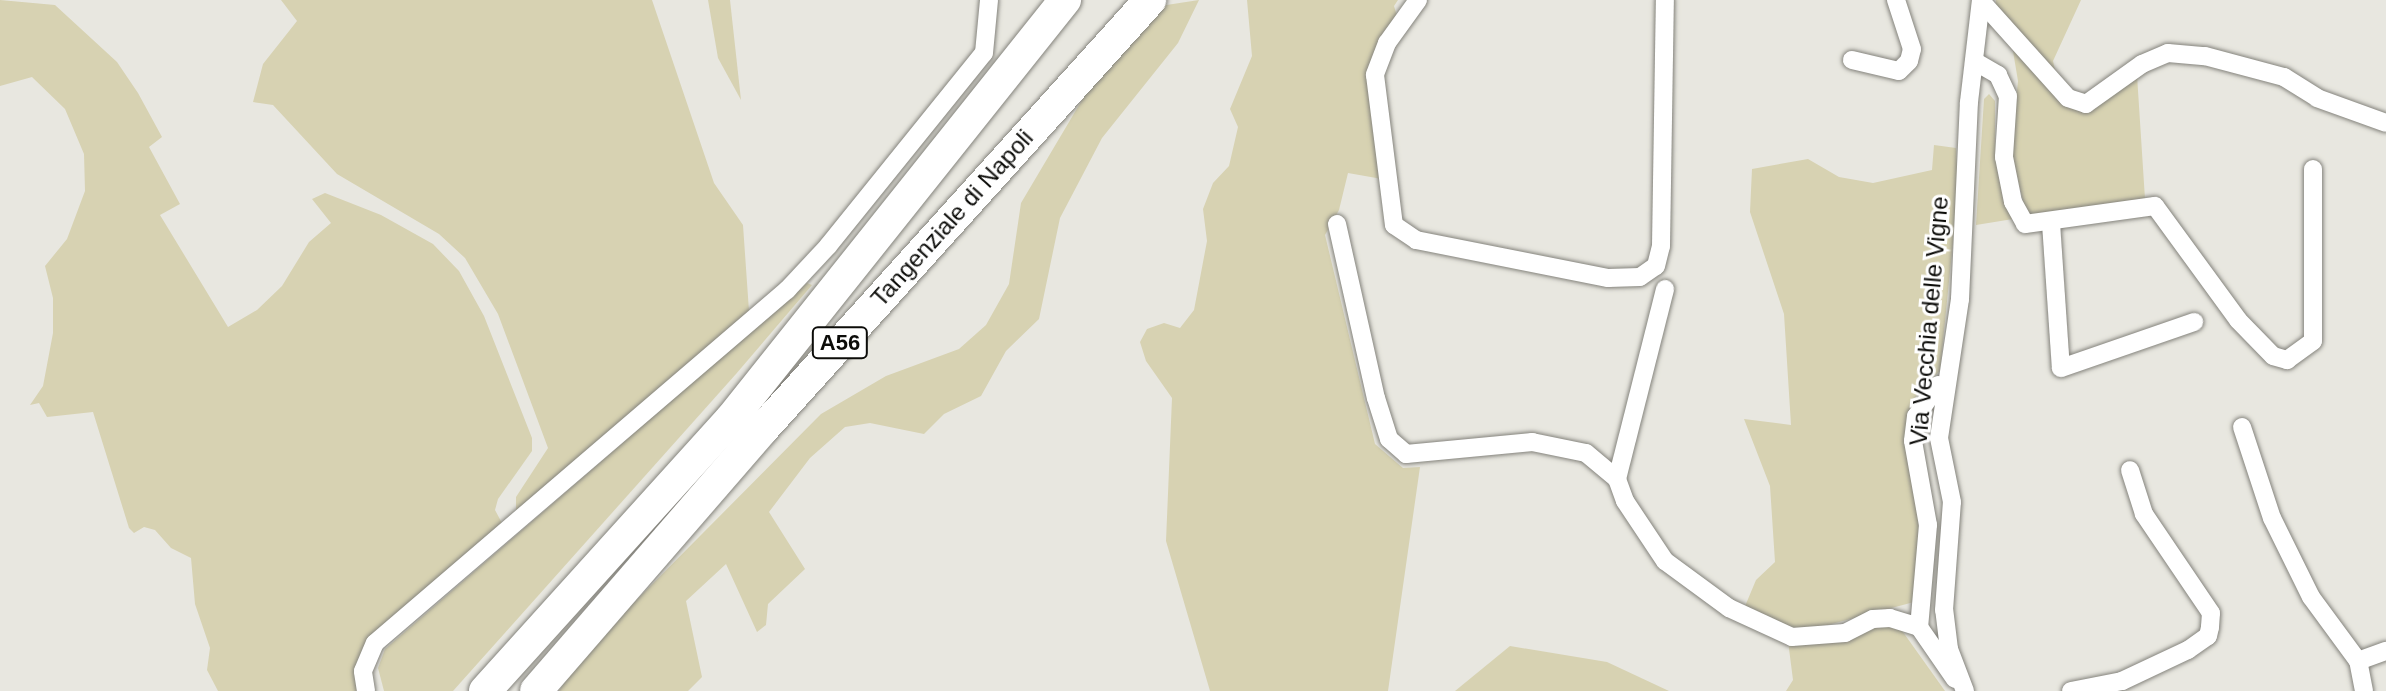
<!DOCTYPE html>
<html>
<head>
<meta charset="utf-8">
<style>
  body { margin:0 }
  #map { position:relative; width:2386px; height:691px; overflow:hidden; background:#e8e7e0; font-family:Helvetica,sans-serif }
  div>[style] { position:absolute }
  .green>* { inset:0; background:#d7d2b2 }
  .roads { filter:drop-shadow(0 0 2px #84837c) drop-shadow(0 0 2px #84837c) }
  .street>* { height:18px; margin:-9px; padding:0 9px; transform-origin:9px; border-radius:9px; background:#fff }
  .highway>* { height:32px; margin:-16px; padding:0 16px; transform-origin:16px; border-radius:16px; background:#fff }
  span { translate:-50% -50%; white-space:nowrap; text-align:center; line-height:1.15; -webkit-text-stroke:6px #fff; paint-order:stroke }
  .shield-label span { padding:2px 6px; background:#fff; border:2px solid; border-radius:6px; -webkit-text-stroke-width:0 }
  .shield-label { font-size:22px; color:#0c0c09; font-weight:700 }
  .street-label { font-size:24px; color:#0c0c09 }
</style>
</head>
<body>
<div id="map">
  <div class="green">
    <i style="clip-path:polygon(0 0,55px 5px,117px 62px,138px 93px,162px 137px,149px 147px,180px 204px,160px 215px,228px 327px,257px 310px,282px 286px,309px 242px,331px 223px,312px 199px,325px 193px,381px 215px,433px 244px,459px 271px,484px 316px,532px 438px,532px 451px,498px 499px,495px 510px,503px 525px,368px 638px,356px 664px,357px 691px,218px 691px,207px 670px,210px 648px,195px 604px,191px 558px,171px 548px,155px 530px,144px 527px,134px 533px,129px 528px,93px 412px,47px 417px,39px 403px,30px 405px,43px 386px,53px 333px,53px 298px,45px 266px,67px 239px,85px 191px,84px 154px,65px 109px,32px 77px,0 86px)"></i>
    <i style="clip-path:polygon(281px 0,652px 0,714px 183px,743px 225px,749px 311px,516px 511px,516px 497px,548px 448px,498px 314px,465px 258px,439px 234px,337px 174px,273px 105px,253px 102px,263px 64px,297px 21px)"></i>
    <i style="clip-path:polygon(708px 0,730px 0,741px 100px,718px 58px)"></i>
    <i style="clip-path:polygon(1199px 0,1178px 43px,1102px 138px,1060px 218px,1039px 319px,1006px 351px,981px 396px,944px 414px,924px 434px,870px 423px,845px 427px,810px 458px,769px 512px,805px 569px,768px 604px,766px 625px,757px 632px,726px 564px,686px 601px,702px 677px,688px 691px,559px 691px,578px 659px,821px 414px,886px 376px,959px 349px,986px 325px,1009px 284px,1021px 203px,1085px 95px,1160px 6px)"></i>
    <i style="clip-path:polygon(1247px 0,1398px 0,1394px 6px,1397px 16px,1370px 68px,1382px 179px,1348px 173px,1339px 210px,1325px 235px,1375px 444px,1403px 468px,1420px 467px,1388px 691px,1210px 691px,1166px 541px,1172px 398px,1146px 361px,1140px 342px,1147px 329px,1164px 323px,1180px 328px,1194px 310px,1207px 241px,1203px 209px,1213px 183px,1229px 166px,1238px 127px,1230px 109px,1252px 56px)"></i>
    <i style="clip-path:polygon(1996px 0,2081px 0,2053px 61px,2057px 79px,1995px 14px)"></i>
    <i style="clip-path:polygon(2012px 45px,2085px 109px,2137px 75px,2145px 199px,2027px 217px,2011px 152px,2018px 81px)"></i>
    <i style="clip-path:polygon(1989px 94px,1995px 101px,1995px 145px,2013px 219px,1976px 225px,1984px 99px)"></i>
    <i style="clip-path:polygon(1934px 145px,1956px 148px,1958px 192px,1940px 371px,1918px 392px,1908px 416px,1920px 503px,1914px 602px,1798px 633px,1743px 611px,1756px 580px,1775px 562px,1770px 486px,1744px 419px,1791px 425px,1784px 314px,1750px 212px,1752px 169px,1808px 159px,1839px 177px,1873px 183px,1932px 170px)"></i>
    <i style="clip-path:polygon(807px 283px,812px 285px,736px 374px,453px 691px,384px 691px,378px 668px,385px 649px)"></i>
    <i style="clip-path:polygon(1885px 623px,1898px 625px,1945px 691px,1786px 691px,1793px 680px,1788px 641px,1833px 643px)"></i>
    <i style="clip-path:polygon(1510px 646px,1607px 662px,1669px 691px,1455px 691px)"></i>
  </div>
  <div class="roads">
    <div class="street">
      <i style="left:1418px;top:0;width:53px;rotate:125.8deg"></i>
      <i style="left:1387px;top:43px;width:34px;rotate:111deg"></i>
      <i style="left:1375px;top:75px;width:151px;rotate:82.8deg"></i>
      <i style="left:1394px;top:225px;width:27px;rotate:34deg"></i>
      <i style="left:1416px;top:240px;width:196px;rotate:11.2deg"></i>
      <i style="left:1608px;top:278px;width:32px;rotate:-2deg"></i>
      <i style="left:1640px;top:277px;width:19px;rotate:-35deg"></i>
      <i style="left:1656px;top:266px;width:21px;rotate:-76deg"></i>
      <i style="left:1661px;top:246px;width:246px;rotate:-89.1deg"></i>
      <i style="left:1981px;top:1px;width:130px;rotate:48.1deg"></i>
      <i style="left:2068px;top:98px;width:19px;rotate:18deg"></i>
      <i style="left:2086px;top:104px;width:69px;rotate:-35.5deg"></i>
      <i style="left:2142px;top:64px;width:28px;rotate:-23deg"></i>
      <i style="left:2168px;top:53px;width:37px;rotate:5deg"></i>
      <i style="left:2205px;top:56px;width:82px;rotate:14.9deg"></i>
      <i style="left:2284px;top:77px;width:39px;rotate:32deg"></i>
      <i style="left:2317px;top:98px;width:73px;rotate:19.9deg"></i>
      <i style="left:1852px;top:60px;width:48px;rotate:13.2deg"></i>
      <i style="left:1899px;top:71px;width:14px;rotate:-45deg"></i>
      <i style="left:1909px;top:61px;width:12px;rotate:-76deg"></i>
      <i style="left:1912px;top:49px;width:52px;rotate:-108.1deg"></i>
      <i style="left:1974px;top:61px;width:28px;rotate:30deg"></i>
      <i style="left:1998px;top:75px;width:23px;rotate:65deg"></i>
      <i style="left:2008px;top:96px;width:61px;rotate:93.8deg"></i>
      <i style="left:2004px;top:157px;width:46px;rotate:78.7deg"></i>
      <i style="left:2013px;top:202px;width:25px;rotate:61deg"></i>
      <i style="left:2025px;top:224px;width:131px;rotate:-7.9deg"></i>
      <i style="left:2155px;top:206px;width:141px;rotate:53.9deg"></i>
      <i style="left:2238px;top:320px;width:50px;rotate:45.8deg"></i>
      <i style="left:2273px;top:356px;width:15px;rotate:16deg"></i>
      <i style="left:2287px;top:360px;width:32px;rotate:-36deg"></i>
      <i style="left:2313px;top:341px;width:172px;rotate:-90deg"></i>
      <i style="left:2051px;top:223px;width:145px;rotate:86.1deg"></i>
      <i style="left:2061px;top:368px;width:141px;rotate:-19.1deg"></i>
      <i style="left:1337px;top:224px;width:178px;rotate:77.4deg"></i>
      <i style="left:1376px;top:398px;width:43px;rotate:72.4deg"></i>
      <i style="left:1389px;top:439px;width:23px;rotate:41deg"></i>
      <i style="left:1406px;top:454px;width:127px;rotate:-5.4deg"></i>
      <i style="left:1532px;top:442px;width:55px;rotate:11.5deg"></i>
      <i style="left:1586px;top:453px;width:40px;rotate:40deg"></i>
      <i style="left:1617px;top:479px;width:23px;rotate:70deg"></i>
      <i style="left:1625px;top:501px;width:72px;rotate:56.3deg"></i>
      <i style="left:1665px;top:561px;width:79px;rotate:36.3deg"></i>
      <i style="left:1729px;top:608px;width:69px;rotate:24.7deg"></i>
      <i style="left:1792px;top:637px;width:53px;rotate:-4.3deg"></i>
      <i style="left:1845px;top:633px;width:31px;rotate:-27deg"></i>
      <i style="left:1873px;top:619px;width:17px;rotate:-3deg"></i>
      <i style="left:1890px;top:618px;width:30px;rotate:17deg"></i>
      <i style="left:1938px;top:385px;width:38px;rotate:125deg"></i>
      <i style="left:1916px;top:416px;width:25px;rotate:97deg"></i>
      <i style="left:1913px;top:441px;width:85px;rotate:79.9deg"></i>
      <i style="left:1928px;top:525px;width:102px;rotate:95deg"></i>
      <i style="left:1919px;top:627px;width:63px;rotate:55.3deg"></i>
      <i style="left:2242px;top:427px;width:96px;rotate:71.8deg"></i>
      <i style="left:2272px;top:518px;width:88px;rotate:63.7deg"></i>
      <i style="left:2311px;top:597px;width:79px;rotate:53.7deg"></i>
      <i style="left:1617px;top:479px;width:196px;rotate:-75.8deg"></i>
      <i style="left:366px;top:691px;width:20px;rotate:-99deg"></i>
      <i style="left:363px;top:671px;width:30px;rotate:-67deg"></i>
      <i style="left:375px;top:643px;width:543px;rotate:-40.59deg"></i>
      <i style="left:787px;top:290px;width:60px;rotate:-47deg"></i>
      <i style="left:828px;top:246px;width:248px;rotate:-51.1deg"></i>
      <i style="left:984px;top:53px;width:53px;rotate:-84.6deg"></i>
      <i style="left:1965px;top:691px;width:45px;rotate:-110.9deg"></i>
      <i style="left:1949px;top:649px;width:39px;rotate:-97deg"></i>
      <i style="left:1944px;top:610px;width:108px;rotate:-85.8deg"></i>
      <i style="left:1952px;top:502px;width:65px;rotate:-101.5deg"></i>
      <i style="left:1939px;top:438px;width:141px;rotate:-81.4deg"></i>
      <i style="left:1960px;top:299px;width:197px;rotate:-87.4deg"></i>
      <i style="left:1969px;top:102px;width:103px;rotate:-83.3deg"></i>
      <i style="left:2071px;top:691px;width:52px;rotate:-11.1deg"></i>
      <i style="left:2122px;top:681px;width:73px;rotate:-25.2deg"></i>
      <i style="left:2188px;top:650px;width:24px;rotate:-35deg"></i>
      <i style="left:2208px;top:636px;width:9px;rotate:-77deg"></i>
      <i style="left:2210px;top:627px;width:14px;rotate:-86deg"></i>
      <i style="left:2211px;top:613px;width:120px;rotate:-124.1deg"></i>
      <i style="left:2144px;top:514px;width:46px;rotate:-107.7deg"></i>
      <i style="left:2364px;top:691px;width:31px;rotate:-101deg"></i>
      <i style="left:2358px;top:661px;width:30px;rotate:-20deg"></i>
    </div>
    <div class="highway">
      <i style="left:485px;top:691px;width:367px;rotate:-47.9deg"></i>
      <i style="left:731px;top:419px;width:536px;rotate:-51.44deg"></i>
      <i style="left:536px;top:691px;width:344px;rotate:-49.1deg"></i>
      <i style="left:761px;top:431px;width:581px;rotate:-47.93deg"></i>
    </div>
  </div>
  <div class="shield-label">
    <span style="left:840px;top:343px">A56</span>
  </div>
  <div class="street-label">
    <span style="left:952px;top:218px;rotate:-48deg">Tangenziale di Napoli</span>
    <span style="left:1929px;top:321px;rotate:-85deg">Via Vecchia delle Vigne</span>
  </div>
</div>
</body>
</html>
